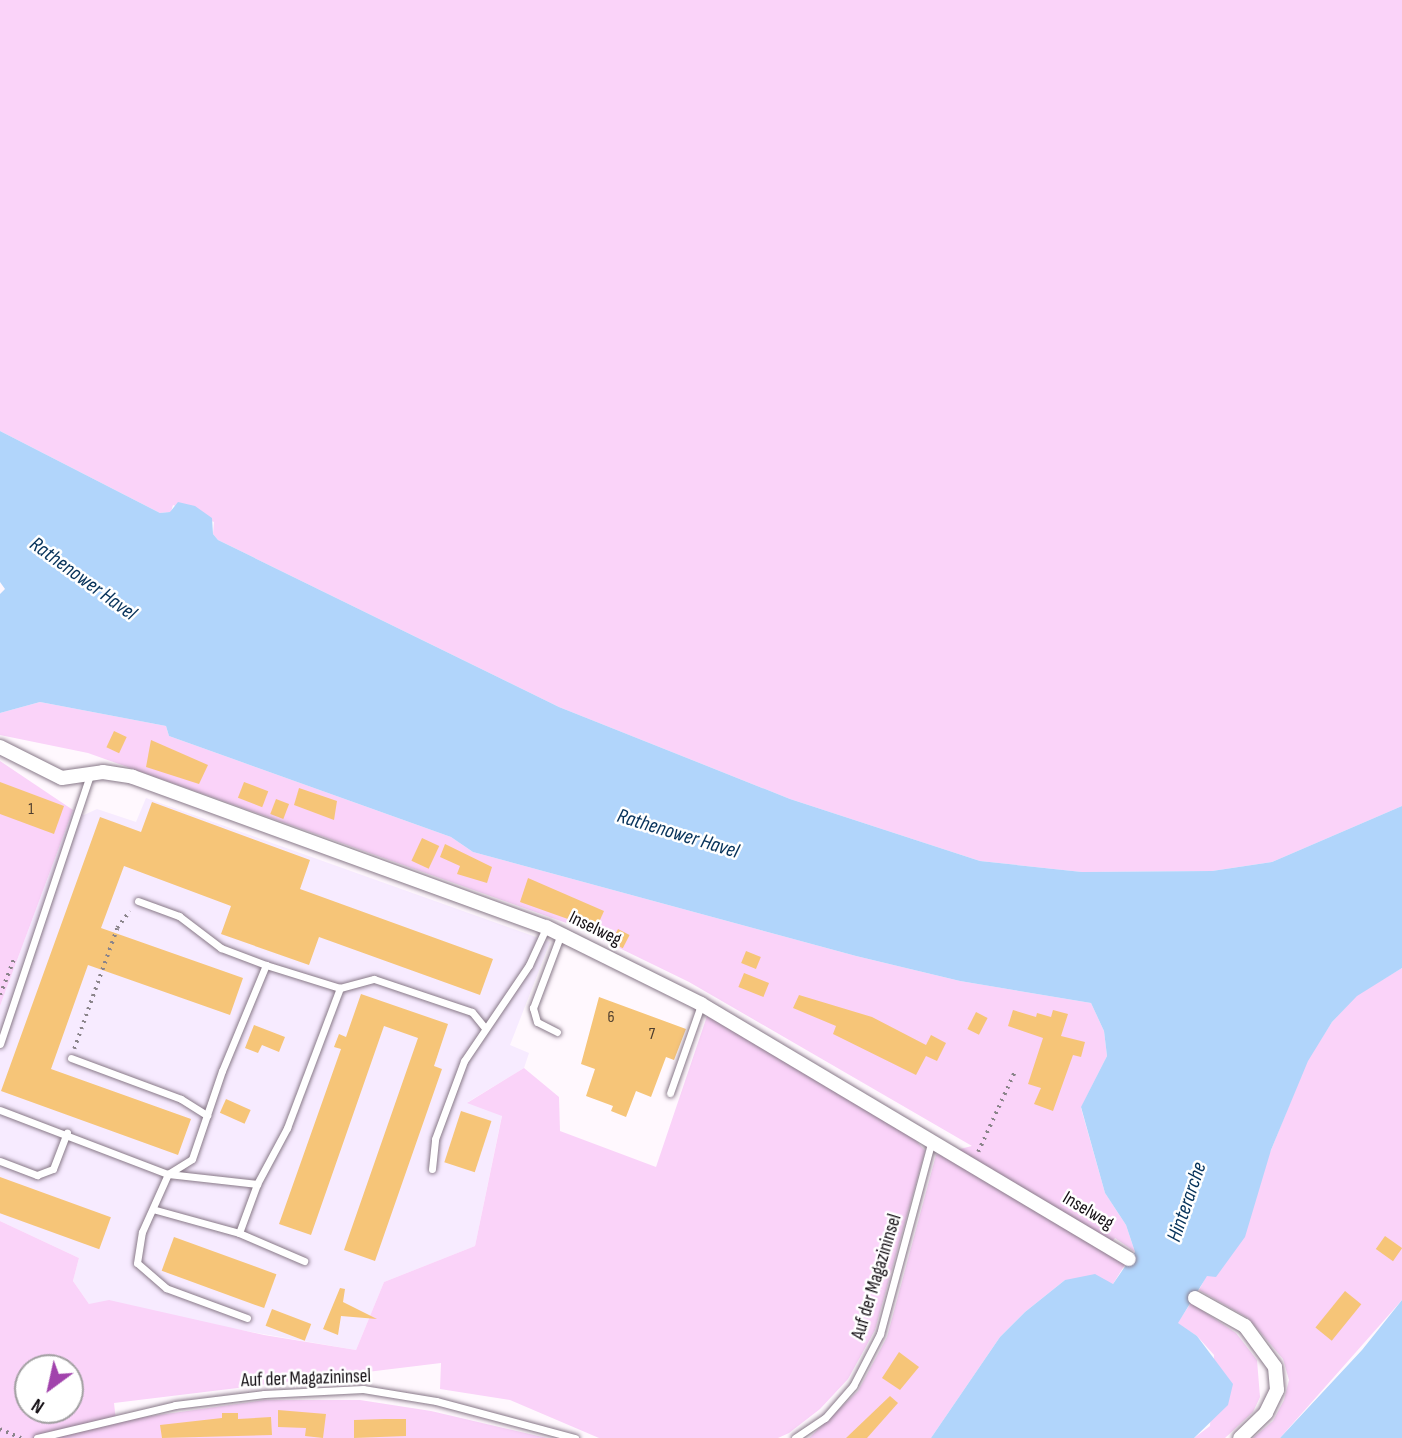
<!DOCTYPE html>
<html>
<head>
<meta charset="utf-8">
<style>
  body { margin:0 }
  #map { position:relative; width:1402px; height:1438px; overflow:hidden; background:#fff8fe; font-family:"Sofia Sans Condensed",sans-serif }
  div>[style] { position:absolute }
  .industrial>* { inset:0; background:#f7ebff }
  .green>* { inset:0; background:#fad3f9 }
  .water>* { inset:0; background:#b1d5fb }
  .building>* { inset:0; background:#f6c578; transform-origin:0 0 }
  .path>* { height:3.5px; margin-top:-1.75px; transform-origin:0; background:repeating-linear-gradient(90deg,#8a848a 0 2px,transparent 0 7px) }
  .roads { filter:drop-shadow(0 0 2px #887988) drop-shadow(0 0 2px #887988) }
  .lane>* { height:7px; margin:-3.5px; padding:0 3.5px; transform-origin:3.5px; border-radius:3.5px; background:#fff }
  .street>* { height:14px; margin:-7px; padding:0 7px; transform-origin:7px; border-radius:7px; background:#fff }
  span { translate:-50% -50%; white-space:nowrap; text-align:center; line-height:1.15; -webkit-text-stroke:5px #fff; paint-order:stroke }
  .number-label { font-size:16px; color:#4d3d2e }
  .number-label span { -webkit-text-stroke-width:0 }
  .street-label { font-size:19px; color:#151015 }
  .water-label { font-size:21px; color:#06325a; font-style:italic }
  .north { position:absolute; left:14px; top:1354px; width:70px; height:70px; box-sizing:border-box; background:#fff; border:2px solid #a19fa1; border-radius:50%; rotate:213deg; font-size:19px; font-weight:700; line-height:28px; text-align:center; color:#151015 }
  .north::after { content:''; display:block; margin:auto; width:24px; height:32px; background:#a143ac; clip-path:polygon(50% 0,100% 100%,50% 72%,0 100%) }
</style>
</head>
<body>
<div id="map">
  <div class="industrial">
    <i style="clip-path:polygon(146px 798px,550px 942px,510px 1045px,529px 1053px,524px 1068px,468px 1102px,502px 1115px,475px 1246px,384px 1282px,356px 1350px,89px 1304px,73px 1281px,79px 1258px,0 1221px,0 1006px,73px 810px,84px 815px,97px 809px,136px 822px)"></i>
  </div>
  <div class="green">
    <i style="clip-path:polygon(0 0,1402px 0,1402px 806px,1272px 862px,1212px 871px,1082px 872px,980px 861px,790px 799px,559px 707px,218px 540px,213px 534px,214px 522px,173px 505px,171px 512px,160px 513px,0 431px)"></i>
    <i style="clip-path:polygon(40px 702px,166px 726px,169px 736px,451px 837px,473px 852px,856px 956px,960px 981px,1091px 1003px,1104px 1031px,1107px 1056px,1081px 1108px,1105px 1193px,1126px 1225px,1135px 1252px,1115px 1238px,1105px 1250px,1126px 1263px,1113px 1284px,1065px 1280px,1025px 1312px,1000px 1337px,931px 1438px,809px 1438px,858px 1391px,887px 1337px,936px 1155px,972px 1146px,689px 982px,572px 925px,88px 753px,0 735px,0 713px)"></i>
    <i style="clip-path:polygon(0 761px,73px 810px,0 1006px)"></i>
    <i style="clip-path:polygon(1402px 968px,1402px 1300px,1280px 1438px,1253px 1438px,1273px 1421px,1284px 1400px,1289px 1380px,1283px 1359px,1248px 1318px,1199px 1290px,1271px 1150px,1307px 1061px,1332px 1022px,1357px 995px)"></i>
    <i style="clip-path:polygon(evenodd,707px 1016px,911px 1135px,925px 1151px,875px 1330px,848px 1379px,820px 1409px,789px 1433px,778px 1438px,599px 1438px,510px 1400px,440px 1389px,441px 1363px,114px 1403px,116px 1421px,264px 1400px,360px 1400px,431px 1411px,547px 1438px,0 1438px,0 1221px,79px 1258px,73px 1281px,89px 1304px,109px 1300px,264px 1335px,356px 1350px,384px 1282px,475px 1246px,502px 1116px,467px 1103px,524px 1068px,559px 1097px,560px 1131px,656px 1167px,707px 1016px,28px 1368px,70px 1368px,70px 1410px,28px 1410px,28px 1368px)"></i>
    <i style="clip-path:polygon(1191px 1303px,1236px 1333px,1257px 1360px,1260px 1397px,1253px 1412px,1225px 1438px,1194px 1438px,1210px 1426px,1214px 1355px,1197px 1336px,1177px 1323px)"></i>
  </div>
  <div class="water">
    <i style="clip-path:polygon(0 431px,160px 513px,170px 512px,178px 502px,195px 506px,212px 518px,213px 534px,218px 540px,559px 707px,790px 799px,980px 861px,1082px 872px,1212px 871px,1272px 862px,1402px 806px,1402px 968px,1357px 996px,1332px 1022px,1308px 1061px,1271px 1150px,1245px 1237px,1216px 1277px,1207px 1276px,1178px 1323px,1197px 1336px,1233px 1384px,1228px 1405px,1194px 1438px,931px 1438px,1000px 1337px,1025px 1312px,1065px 1280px,1095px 1274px,1113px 1284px,1135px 1252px,1126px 1225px,1105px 1193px,1081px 1107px,1107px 1056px,1104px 1031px,1091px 1003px,960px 981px,856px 956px,473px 852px,451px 837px,169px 736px,166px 726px,40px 702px,0 713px,0 594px,5px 589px,0 582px)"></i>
    <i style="clip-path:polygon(1402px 1300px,1402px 1438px,1280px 1438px,1362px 1350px)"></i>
  </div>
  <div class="building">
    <i style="left:114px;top:731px;width:14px;height:18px;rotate:25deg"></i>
    <i style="clip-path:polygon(151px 740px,208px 765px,199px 784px,146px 767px)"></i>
    <i style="clip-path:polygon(0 782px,64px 806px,54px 834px,0 814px)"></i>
    <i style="left:244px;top:782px;width:26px;height:17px;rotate:21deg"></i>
    <i style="clip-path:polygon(299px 788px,337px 801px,334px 820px,294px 805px)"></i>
    <i style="left:276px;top:799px;width:14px;height:16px;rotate:21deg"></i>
    <i style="clip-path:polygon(152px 802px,310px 860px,300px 889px,493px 959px,480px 995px,319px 937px,309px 965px,221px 934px,231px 906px,124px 866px,101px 928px,243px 978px,230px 1015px,88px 965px,51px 1069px,191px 1119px,178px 1155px,1px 1091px,100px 817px,141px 832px)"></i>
    <i style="left:422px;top:838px;width:19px;height:25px;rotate:25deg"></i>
    <i style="clip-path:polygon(445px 844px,492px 867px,487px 883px,457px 874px,460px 866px,440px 857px)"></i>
    <i style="clip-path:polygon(528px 878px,604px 911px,596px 929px,520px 902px)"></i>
    <i style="left:618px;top:929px;width:13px;height:15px;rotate:27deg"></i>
    <i style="left:746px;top:951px;width:16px;height:13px;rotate:22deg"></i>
    <i style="left:744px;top:973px;width:27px;height:15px;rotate:22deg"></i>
    <i style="clip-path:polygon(361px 994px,448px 1024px,434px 1066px,442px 1069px,375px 1261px,344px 1250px,418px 1038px,384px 1026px,311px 1235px,279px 1224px,341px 1049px,334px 1047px,339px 1034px,346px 1037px)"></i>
    <i style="clip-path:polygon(799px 995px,872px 1017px,926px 1045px,931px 1035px,946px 1043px,937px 1061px,926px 1056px,916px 1075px,833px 1034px,836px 1026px,793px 1008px)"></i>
    <i style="clip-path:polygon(599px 997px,686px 1029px,674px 1060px,666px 1057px,651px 1097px,636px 1091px,626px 1117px,611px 1111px,613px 1106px,586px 1096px,595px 1069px,581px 1064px)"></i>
    <i style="clip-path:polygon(1013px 1010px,1036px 1017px,1037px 1013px,1051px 1017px,1053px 1010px,1068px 1014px,1061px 1036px,1085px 1042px,1081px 1057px,1073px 1055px,1053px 1111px,1034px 1104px,1041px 1088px,1028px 1084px,1043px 1038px,1008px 1026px)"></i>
    <i style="left:976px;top:1012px;width:13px;height:19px;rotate:27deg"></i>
    <i style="clip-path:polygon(254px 1025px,285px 1037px,279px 1052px,262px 1045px,258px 1053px,245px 1048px)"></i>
    <i style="left:226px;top:1099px;width:27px;height:15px;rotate:24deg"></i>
    <i style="left:461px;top:1111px;width:32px;height:54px;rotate:18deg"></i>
    <i style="left:0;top:1177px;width:118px;height:34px;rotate:20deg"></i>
    <i style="left:1385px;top:1236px;width:21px;height:16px;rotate:35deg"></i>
    <i style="left:174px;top:1237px;width:109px;height:36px;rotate:20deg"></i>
    <i style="clip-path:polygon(340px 1288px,345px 1289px,343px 1302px,377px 1319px,341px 1316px,338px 1335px,323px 1329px)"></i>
    <i style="left:1345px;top:1291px;width:21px;height:47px;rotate:39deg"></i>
    <i style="left:272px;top:1309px;width:42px;height:18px;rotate:21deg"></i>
    <i style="clip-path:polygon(899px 1352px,919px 1367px,900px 1390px,882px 1378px)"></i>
    <i style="clip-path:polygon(890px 1396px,898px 1403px,867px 1438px,846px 1438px)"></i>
    <i style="clip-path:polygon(278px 1410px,326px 1414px,323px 1438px,305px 1436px,306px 1428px,278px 1427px)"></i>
    <i style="clip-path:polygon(222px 1413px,238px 1413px,238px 1419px,271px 1417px,272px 1435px,162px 1438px,160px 1425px,222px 1418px)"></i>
    <i style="clip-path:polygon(385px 1419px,406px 1419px,406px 1436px,354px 1438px,354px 1420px)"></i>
  </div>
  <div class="path">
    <i style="left:0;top:995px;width:40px;rotate:-69deg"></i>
    <i style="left:74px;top:1049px;width:128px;rotate:-70.4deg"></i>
    <i style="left:117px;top:928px;width:21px;rotate:-53deg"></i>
    <i style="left:978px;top:1152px;width:89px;rotate:-65.4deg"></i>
    <i style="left:0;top:1429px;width:23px;rotate:23deg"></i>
  </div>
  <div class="roads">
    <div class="lane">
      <i style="left:138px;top:901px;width:44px;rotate:20.1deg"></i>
      <i style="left:179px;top:916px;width:53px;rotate:37.3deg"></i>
      <i style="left:221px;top:948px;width:48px;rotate:20.7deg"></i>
      <i style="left:266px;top:965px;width:77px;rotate:17.3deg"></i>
      <i style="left:340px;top:988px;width:35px;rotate:-15deg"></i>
      <i style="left:374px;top:979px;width:103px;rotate:18.6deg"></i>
      <i style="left:472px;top:1012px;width:21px;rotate:51deg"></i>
      <i style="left:557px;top:1032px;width:22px;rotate:-153deg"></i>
      <i style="left:537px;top:1022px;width:15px;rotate:-106deg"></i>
      <i style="left:533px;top:1008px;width:79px;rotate:-69.3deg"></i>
      <i style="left:0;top:1044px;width:284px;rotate:-71.5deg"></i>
      <i style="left:71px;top:1058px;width:117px;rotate:20.4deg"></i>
      <i style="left:181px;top:1099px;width:31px;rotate:32deg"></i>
      <i style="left:670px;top:1093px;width:93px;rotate:-70.6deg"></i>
      <i style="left:0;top:1110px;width:180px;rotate:20.9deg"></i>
      <i style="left:168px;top:1174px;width:90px;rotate:6.4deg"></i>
      <i style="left:257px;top:1184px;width:64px;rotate:-61.8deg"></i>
      <i style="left:287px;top:1128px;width:150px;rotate:-69.3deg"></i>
      <i style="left:0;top:1161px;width:40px;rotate:21deg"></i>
      <i style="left:37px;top:1175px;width:17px;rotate:-21deg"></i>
      <i style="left:53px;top:1169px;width:39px;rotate:-69deg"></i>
      <i style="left:432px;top:1169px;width:30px;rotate:-84deg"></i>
      <i style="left:435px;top:1139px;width:83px;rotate:-69.6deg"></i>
      <i style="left:464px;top:1061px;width:116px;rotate:-55.9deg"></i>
      <i style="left:529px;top:965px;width:41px;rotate:-65.3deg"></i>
      <i style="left:156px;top:1210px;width:86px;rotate:15.5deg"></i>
      <i style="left:239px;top:1233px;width:52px;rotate:-69.8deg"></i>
      <i style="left:239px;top:1233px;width:71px;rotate:23.3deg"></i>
      <i style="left:247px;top:1318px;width:86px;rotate:-159.7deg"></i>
      <i style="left:166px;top:1288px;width:38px;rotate:-139deg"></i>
      <i style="left:137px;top:1263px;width:31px;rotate:-81deg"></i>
      <i style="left:142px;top:1232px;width:64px;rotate:-65.9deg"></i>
      <i style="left:168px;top:1174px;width:28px;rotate:-32deg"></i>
      <i style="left:192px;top:1159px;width:93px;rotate:-71.2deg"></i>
      <i style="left:222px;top:1071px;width:115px;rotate:-67.5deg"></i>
      <i style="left:37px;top:1438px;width:142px;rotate:-13.4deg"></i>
      <i style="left:175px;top:1405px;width:90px;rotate:-7deg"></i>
      <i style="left:264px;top:1394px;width:99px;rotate:-2.9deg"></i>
      <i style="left:363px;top:1389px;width:74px;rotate:9.3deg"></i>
      <i style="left:436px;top:1401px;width:144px;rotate:14.9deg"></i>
      <i style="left:795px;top:1438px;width:36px;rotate:-34deg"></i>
      <i style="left:825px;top:1418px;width:43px;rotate:-48.8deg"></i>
      <i style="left:853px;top:1386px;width:59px;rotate:-62.6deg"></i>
      <i style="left:880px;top:1334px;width:201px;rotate:-75deg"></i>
    </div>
    <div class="street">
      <i style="left:0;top:747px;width:69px;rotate:26.6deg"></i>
      <i style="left:62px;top:778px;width:41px;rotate:-8.3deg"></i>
      <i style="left:103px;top:772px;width:30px;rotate:9deg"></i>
      <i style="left:133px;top:777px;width:439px;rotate:20deg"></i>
      <i style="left:546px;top:927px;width:173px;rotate:26.4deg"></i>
      <i style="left:701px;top:1004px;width:498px;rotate:30.8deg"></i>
      <i style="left:1195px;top:1298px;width:57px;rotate:29.2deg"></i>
      <i style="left:1245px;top:1326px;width:51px;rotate:53.8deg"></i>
      <i style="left:1275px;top:1367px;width:23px;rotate:85deg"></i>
      <i style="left:1277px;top:1390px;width:25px;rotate:116deg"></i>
      <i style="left:1266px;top:1413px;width:36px;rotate:136deg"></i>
    </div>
  </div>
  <div class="number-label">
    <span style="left:31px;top:810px">1</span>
    <span style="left:611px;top:1018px">6</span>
    <span style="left:652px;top:1035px">7</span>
  </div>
  <div class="street-label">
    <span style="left:595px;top:929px;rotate:26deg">Inselweg</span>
    <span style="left:1088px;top:1211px;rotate:31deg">Inselweg</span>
    <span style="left:877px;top:1277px;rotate:-73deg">Auf der Magazininsel</span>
    <span style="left:306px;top:1379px;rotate:-2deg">Auf der Magazininsel</span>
  </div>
  <div class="water-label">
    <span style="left:83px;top:579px;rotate:36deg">Rathenower Havel</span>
    <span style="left:678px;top:834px;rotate:17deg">Rathenower Havel</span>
    <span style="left:1187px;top:1202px;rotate:-71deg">Hinterarche</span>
  </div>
  <div class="north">N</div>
</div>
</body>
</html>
